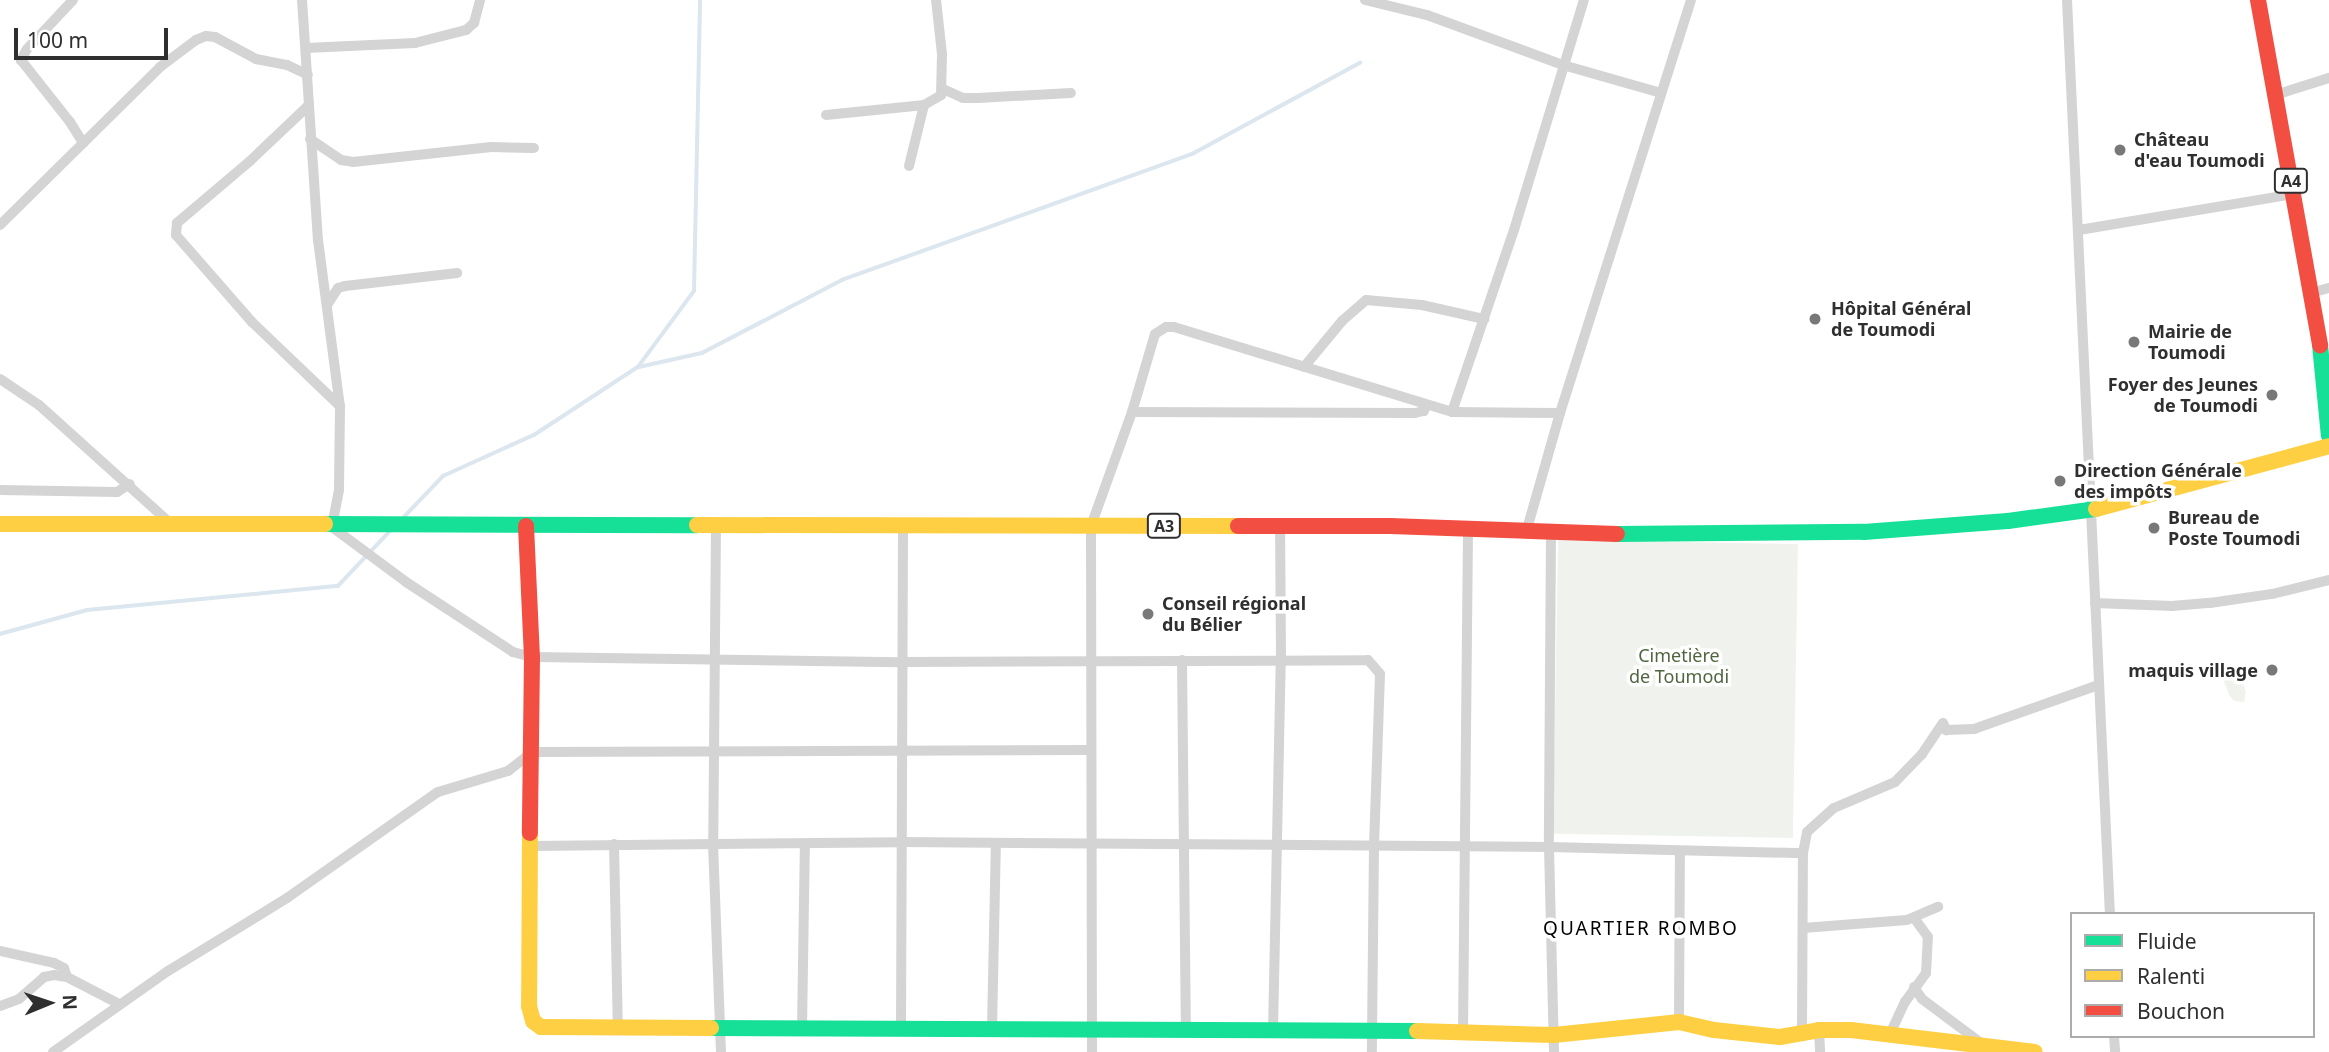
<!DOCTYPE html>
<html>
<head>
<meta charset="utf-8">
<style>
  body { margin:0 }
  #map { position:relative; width:2329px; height:1052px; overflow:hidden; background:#fff; font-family:"Noto Sans",sans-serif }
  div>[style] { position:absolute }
  .green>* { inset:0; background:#f0f3ed; transform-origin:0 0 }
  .stream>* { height:3.5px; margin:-1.75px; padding:0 1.75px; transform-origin:1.75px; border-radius:1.75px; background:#dbe6ef }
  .street>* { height:10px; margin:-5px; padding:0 5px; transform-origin:5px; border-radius:5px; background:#d4d4d4 }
  .fast>* { height:16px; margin:-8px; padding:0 8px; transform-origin:8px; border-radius:8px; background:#16e098 }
  .slow>* { height:16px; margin:-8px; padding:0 8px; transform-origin:8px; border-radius:8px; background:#ffcf43 }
  .jam>* { height:16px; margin:-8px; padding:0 8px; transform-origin:8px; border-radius:8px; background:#f24e42 }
  .dots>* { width:19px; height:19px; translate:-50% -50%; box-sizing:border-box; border:4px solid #fff; border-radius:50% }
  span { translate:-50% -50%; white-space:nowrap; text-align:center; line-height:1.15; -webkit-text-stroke:7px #fff; paint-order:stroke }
  .shield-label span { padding:2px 5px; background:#fff; border:2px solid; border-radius:5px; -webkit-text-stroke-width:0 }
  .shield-label { font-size:16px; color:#2f2f2f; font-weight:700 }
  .poi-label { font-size:18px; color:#2f2f2f; font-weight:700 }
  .left { translate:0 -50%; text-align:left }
  .right { translate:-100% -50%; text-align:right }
  .park-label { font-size:18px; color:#4f6640 }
  .neighbourhood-label { font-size:19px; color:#000; letter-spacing:2px }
  .legend { position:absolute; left:2070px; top:912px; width:245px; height:126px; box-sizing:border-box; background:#fff; border:2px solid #acacac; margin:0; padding:9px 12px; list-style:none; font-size:21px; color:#2f2f2f }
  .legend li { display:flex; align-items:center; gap:14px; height:35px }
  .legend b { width:35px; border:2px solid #acacac }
  .north { position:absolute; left:14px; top:968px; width:70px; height:70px; -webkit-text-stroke:5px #fff; paint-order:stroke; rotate:88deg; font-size:19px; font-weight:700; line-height:28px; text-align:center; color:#2f2f2f }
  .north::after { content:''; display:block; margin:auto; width:24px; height:32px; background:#2f2f2f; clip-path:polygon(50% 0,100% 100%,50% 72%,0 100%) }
  .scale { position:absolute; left:14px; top:28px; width:154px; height:32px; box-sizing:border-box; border:4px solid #2f2f2f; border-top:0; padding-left:9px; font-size:21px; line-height:24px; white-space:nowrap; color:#2f2f2f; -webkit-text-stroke:5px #fff; paint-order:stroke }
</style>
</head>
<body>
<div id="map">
  <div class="green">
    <i style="left:1798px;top:544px;width:294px;height:240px;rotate:91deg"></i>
    <i style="clip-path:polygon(2221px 661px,2239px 672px,2246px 692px,2244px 702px,2234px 701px,2229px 695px,2221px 673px)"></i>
  </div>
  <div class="stream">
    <i style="left:639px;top:367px;width:65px;rotate:-12.5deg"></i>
    <i style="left:702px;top:353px;width:158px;rotate:-27.5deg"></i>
    <i style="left:842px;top:280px;width:374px;rotate:-19.8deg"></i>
    <i style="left:1194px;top:153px;width:189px;rotate:-28.5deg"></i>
    <i style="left:404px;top:517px;width:57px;rotate:-46.4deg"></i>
    <i style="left:443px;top:476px;width:100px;rotate:-24.3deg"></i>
    <i style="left:534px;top:435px;width:124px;rotate:-33.2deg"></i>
    <i style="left:638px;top:367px;width:94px;rotate:-53.6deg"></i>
    <i style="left:694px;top:291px;width:291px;rotate:-88.8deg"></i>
    <i style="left:0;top:634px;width:90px;rotate:-15.4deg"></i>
    <i style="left:87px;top:610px;width:252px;rotate:-5.5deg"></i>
    <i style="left:338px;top:586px;width:77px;rotate:-46.6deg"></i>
  </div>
  <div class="street">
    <i style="left:73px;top:0;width:67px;rotate:133.2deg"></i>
    <i style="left:27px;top:49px;width:13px;rotate:119deg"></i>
    <i style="left:21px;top:60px;width:79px;rotate:51.7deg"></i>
    <i style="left:70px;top:122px;width:25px;rotate:58deg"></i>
    <i style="left:302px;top:0;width:241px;rotate:86.2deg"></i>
    <i style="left:318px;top:240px;width:167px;rotate:82.5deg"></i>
    <i style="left:340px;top:406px;width:84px;rotate:90.7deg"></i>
    <i style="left:339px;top:490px;width:38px;rotate:101deg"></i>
    <i style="left:332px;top:527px;width:92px;rotate:36.6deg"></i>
    <i style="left:406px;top:582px;width:128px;rotate:33.2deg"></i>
    <i style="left:513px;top:652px;width:20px;rotate:15deg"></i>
    <i style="left:532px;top:657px;width:369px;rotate:0.8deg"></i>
    <i style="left:901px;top:662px;width:467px;rotate:-0.2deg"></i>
    <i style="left:1368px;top:660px;width:18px;rotate:49deg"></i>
    <i style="left:1380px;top:674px;width:172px;rotate:92deg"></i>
    <i style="left:1374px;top:846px;width:206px;rotate:90.6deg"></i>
    <i style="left:1365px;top:0;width:64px;rotate:13.6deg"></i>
    <i style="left:1427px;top:15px;width:145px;rotate:20.2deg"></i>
    <i style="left:1563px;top:65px;width:102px;rotate:15.9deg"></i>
    <i style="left:2067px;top:0;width:915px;rotate:87.31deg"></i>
    <i style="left:306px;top:48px;width:109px;rotate:-2.6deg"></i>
    <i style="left:415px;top:43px;width:53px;rotate:-14.3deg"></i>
    <i style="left:466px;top:30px;width:11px;rotate:-41deg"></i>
    <i style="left:474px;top:23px;width:24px;rotate:-75deg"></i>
    <i style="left:943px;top:89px;width:22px;rotate:24deg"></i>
    <i style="left:963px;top:98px;width:15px"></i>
    <i style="left:978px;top:98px;width:93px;rotate:-3.1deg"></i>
    <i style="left:2275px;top:95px;width:57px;rotate:-17.5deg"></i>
    <i style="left:309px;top:105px;width:81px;rotate:136.5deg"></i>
    <i style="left:250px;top:161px;width:96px;rotate:139.7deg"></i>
    <i style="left:177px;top:223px;width:12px;rotate:95deg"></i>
    <i style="left:176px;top:235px;width:116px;rotate:48.9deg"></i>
    <i style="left:252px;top:322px;width:122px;rotate:43.7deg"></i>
    <i style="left:826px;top:115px;width:99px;rotate:-5.8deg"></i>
    <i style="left:924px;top:105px;width:20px;rotate:-30deg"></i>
    <i style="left:941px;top:95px;width:41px;rotate:-88.6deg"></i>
    <i style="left:942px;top:54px;width:54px;rotate:-96.3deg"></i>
    <i style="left:310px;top:139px;width:37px;rotate:34deg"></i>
    <i style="left:341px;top:160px;width:12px;rotate:9deg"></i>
    <i style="left:353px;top:162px;width:139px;rotate:-6.2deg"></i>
    <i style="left:491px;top:147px;width:43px;rotate:1.3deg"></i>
    <i style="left:909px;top:166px;width:63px;rotate:-76.2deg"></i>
    <i style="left:0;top:225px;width:225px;rotate:-44.6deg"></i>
    <i style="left:160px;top:67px;width:45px;rotate:-36.9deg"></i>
    <i style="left:196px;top:40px;width:11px;rotate:-22deg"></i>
    <i style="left:206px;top:36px;width:9px;rotate:6deg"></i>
    <i style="left:215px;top:37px;width:47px;rotate:28.2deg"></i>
    <i style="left:256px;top:59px;width:32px;rotate:11deg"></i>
    <i style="left:287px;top:65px;width:23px;rotate:25deg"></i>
    <i style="left:2079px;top:230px;width:217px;rotate:-9.5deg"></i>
    <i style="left:2311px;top:293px;width:19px;rotate:-16deg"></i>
    <i style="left:327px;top:305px;width:20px;rotate:-57deg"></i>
    <i style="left:338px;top:288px;width:7px;rotate:-16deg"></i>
    <i style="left:345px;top:286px;width:113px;rotate:-6.6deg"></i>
    <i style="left:1304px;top:367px;width:60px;rotate:-50.4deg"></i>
    <i style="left:1342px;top:321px;width:32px;rotate:-41deg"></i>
    <i style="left:1366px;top:300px;width:56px;rotate:5.1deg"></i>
    <i style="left:1422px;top:305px;width:64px;rotate:12.7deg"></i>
    <i style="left:0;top:379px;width:47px;rotate:33.7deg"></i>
    <i style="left:39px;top:405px;width:178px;rotate:42deg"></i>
    <i style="left:1132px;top:412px;width:283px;rotate:0.2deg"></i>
    <i style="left:1415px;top:413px;width:9px;rotate:-13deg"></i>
    <i style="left:1424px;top:411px;width:6px;rotate:-72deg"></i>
    <i style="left:1452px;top:412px;width:192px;rotate:-71.2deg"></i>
    <i style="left:1514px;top:230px;width:240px;rotate:-73.1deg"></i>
    <i style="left:0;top:490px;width:117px;rotate:1deg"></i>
    <i style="left:117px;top:492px;width:15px;rotate:-32deg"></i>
    <i style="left:716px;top:525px;width:319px;rotate:90.5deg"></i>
    <i style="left:713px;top:844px;width:208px;rotate:87.8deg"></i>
    <i style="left:1527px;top:529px;width:121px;rotate:-74.1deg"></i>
    <i style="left:1560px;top:413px;width:433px;rotate:-72.4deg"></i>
    <i style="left:1551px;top:532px;width:315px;rotate:90.4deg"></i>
    <i style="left:1549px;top:847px;width:205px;rotate:88.6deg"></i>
    <i style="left:2095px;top:603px;width:77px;rotate:2.2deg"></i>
    <i style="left:2172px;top:606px;width:38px;rotate:-5deg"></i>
    <i style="left:2210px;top:603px;width:63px;rotate:-8.3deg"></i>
    <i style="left:2272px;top:594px;width:59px;rotate:-13.8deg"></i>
    <i style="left:1182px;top:660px;width:370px;rotate:89.4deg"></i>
    <i style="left:614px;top:844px;width:184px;rotate:88.8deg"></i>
    <i style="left:531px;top:846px;width:370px;rotate:-0.6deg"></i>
    <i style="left:901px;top:842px;width:648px;rotate:0.44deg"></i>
    <i style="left:1549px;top:847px;width:254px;rotate:1.4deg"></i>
    <i style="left:1803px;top:928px;width:104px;rotate:-4.4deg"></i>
    <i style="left:1907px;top:920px;width:34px;rotate:-23deg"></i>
    <i style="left:0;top:951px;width:55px;rotate:12.5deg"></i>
    <i style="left:54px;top:963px;width:11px;rotate:27deg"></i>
    <i style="left:64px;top:968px;width:9px;rotate:72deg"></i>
    <i style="left:1914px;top:987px;width:14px;rotate:56deg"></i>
    <i style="left:1922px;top:999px;width:74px;rotate:36.7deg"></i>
    <i style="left:0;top:1006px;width:20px;rotate:-20deg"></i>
    <i style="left:19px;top:999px;width:33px;rotate:-41deg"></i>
    <i style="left:44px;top:977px;width:10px;rotate:-11deg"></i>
    <i style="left:54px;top:975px;width:13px;rotate:9deg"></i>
    <i style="left:67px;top:977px;width:59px;rotate:27.4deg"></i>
    <i style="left:1679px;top:1022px;width:170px;rotate:-89.7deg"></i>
    <i style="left:802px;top:1028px;width:184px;rotate:-89.1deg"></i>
    <i style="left:901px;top:1029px;width:502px;rotate:-89.77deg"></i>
    <i style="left:992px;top:1029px;width:185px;rotate:-88.8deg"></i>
    <i style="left:1819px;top:1030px;width:22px;rotate:87deg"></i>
    <i style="left:1273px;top:1031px;width:372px;rotate:-88.8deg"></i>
    <i style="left:1281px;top:659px;width:133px;rotate:-90.4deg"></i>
    <i style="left:1463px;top:1033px;width:504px;rotate:-89.43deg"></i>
    <i style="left:1802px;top:1033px;width:180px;rotate:-89.7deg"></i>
    <i style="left:1803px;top:853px;width:21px;rotate:-79deg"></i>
    <i style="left:1807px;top:832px;width:36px;rotate:-42deg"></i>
    <i style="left:1834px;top:808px;width:66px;rotate:-23.1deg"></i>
    <i style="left:1895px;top:782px;width:39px;rotate:-46deg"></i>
    <i style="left:1922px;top:754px;width:37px;rotate:-56deg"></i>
    <i style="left:1943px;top:723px;width:8px;rotate:67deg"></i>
    <i style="left:1946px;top:730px;width:28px;rotate:-2deg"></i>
    <i style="left:1974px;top:729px;width:132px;rotate:-19.5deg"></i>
    <i style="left:1889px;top:1036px;width:38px;rotate:-65deg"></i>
    <i style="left:1905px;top:1002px;width:36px;rotate:-54deg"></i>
    <i style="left:1926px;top:973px;width:36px;rotate:-87deg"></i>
    <i style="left:1928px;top:937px;width:24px;rotate:-126deg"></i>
    <i style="left:2114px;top:1036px;width:16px;rotate:86deg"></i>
    <i style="left:53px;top:1052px;width:141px;rotate:-35.2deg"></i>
    <i style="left:168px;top:971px;width:140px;rotate:-31.5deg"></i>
    <i style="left:287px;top:898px;width:184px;rotate:-35.1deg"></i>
    <i style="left:438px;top:792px;width:73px;rotate:-16.7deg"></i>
    <i style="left:508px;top:771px;width:31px;rotate:-38deg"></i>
    <i style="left:532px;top:752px;width:559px;rotate:-0.2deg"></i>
    <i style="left:1092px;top:1052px;width:526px;rotate:-90.11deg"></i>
    <i style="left:1091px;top:526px;width:121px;rotate:-70.2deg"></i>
    <i style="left:1132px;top:412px;width:81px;rotate:-73.6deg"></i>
    <i style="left:1155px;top:334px;width:13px;rotate:-32deg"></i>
    <i style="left:1166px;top:327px;width:8px"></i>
    <i style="left:1174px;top:327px;width:291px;rotate:17deg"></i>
    <i style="left:1452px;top:412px;width:108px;rotate:0.5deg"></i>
  </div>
  <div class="fast">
    <i style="left:2320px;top:345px;width:91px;rotate:84.4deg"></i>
    <i style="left:325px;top:524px;width:372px;rotate:0.2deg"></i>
    <i style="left:1617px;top:534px;width:247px;rotate:-0.5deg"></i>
    <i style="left:1864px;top:532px;width:144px;rotate:-4.4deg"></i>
    <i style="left:2008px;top:521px;width:89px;rotate:-7.8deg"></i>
    <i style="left:711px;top:1028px;width:706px;rotate:0.24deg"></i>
  </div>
  <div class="slow">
    <i style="left:2096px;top:509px;width:241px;rotate:-15.1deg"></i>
    <i style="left:0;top:524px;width:325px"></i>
    <i style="left:697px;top:525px;width:541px;rotate:0.11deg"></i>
    <i style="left:530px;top:833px;width:173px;rotate:90.3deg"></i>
    <i style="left:529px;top:1006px;width:16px;rotate:75deg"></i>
    <i style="left:533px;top:1021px;width:10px;rotate:37deg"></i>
    <i style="left:541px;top:1027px;width:170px;rotate:0.3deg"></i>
    <i style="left:1417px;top:1031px;width:137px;rotate:1.7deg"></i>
    <i style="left:1554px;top:1035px;width:126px;rotate:-5.9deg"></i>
    <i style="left:1679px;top:1022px;width:36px;rotate:13deg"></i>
    <i style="left:1714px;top:1030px;width:66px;rotate:6.1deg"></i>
    <i style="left:1780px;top:1037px;width:40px;rotate:-10deg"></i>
    <i style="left:1819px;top:1030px;width:32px"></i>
    <i style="left:1851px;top:1030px;width:185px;rotate:6.8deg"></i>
  </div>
  <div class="jam">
    <i style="left:2258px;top:0;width:351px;rotate:79.8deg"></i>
    <i style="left:526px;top:526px;width:131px;rotate:87.4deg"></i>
    <i style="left:532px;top:657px;width:176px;rotate:90.7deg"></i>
    <i style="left:1238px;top:526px;width:152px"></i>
    <i style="left:1390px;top:526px;width:227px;rotate:2deg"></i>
  </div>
  <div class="dots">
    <i style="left:2120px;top:150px;background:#787878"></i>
    <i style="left:1815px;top:319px;background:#787878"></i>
    <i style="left:2134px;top:342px;background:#787878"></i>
    <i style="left:2272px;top:395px;background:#787878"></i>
    <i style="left:2060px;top:481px;background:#787878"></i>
    <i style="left:2154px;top:528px;background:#787878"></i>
    <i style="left:1148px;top:614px;background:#787878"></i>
    <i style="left:2272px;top:670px;background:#787878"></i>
  </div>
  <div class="shield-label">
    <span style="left:2291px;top:181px">A4</span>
    <span style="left:1164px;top:526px">A3</span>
  </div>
  <div class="poi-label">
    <span class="left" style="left:2134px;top:150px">Château<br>d'eau Toumodi</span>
    <span class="left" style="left:1831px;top:319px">Hôpital Général<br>de Toumodi</span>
    <span class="left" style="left:2148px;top:342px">Mairie de<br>Toumodi</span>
    <span class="right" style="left:2258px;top:395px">Foyer des Jeunes<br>de Toumodi</span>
    <span class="left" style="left:2074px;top:481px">Direction Générale<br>des impôts</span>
    <span class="left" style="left:2168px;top:528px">Bureau de<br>Poste Toumodi</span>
    <span class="left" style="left:1162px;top:614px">Conseil régional<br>du Bélier</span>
    <span class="right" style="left:2258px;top:670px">maquis village</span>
  </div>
  <div class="park-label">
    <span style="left:1679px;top:666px">Cimetière<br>de Toumodi</span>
  </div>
  <div class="neighbourhood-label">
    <span style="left:1641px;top:929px">QUARTIER ROMBO</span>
  </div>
  <ul class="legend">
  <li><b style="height:9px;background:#16e098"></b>Fluide</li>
  <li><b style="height:9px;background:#ffcf43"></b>Ralenti</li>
  <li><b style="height:9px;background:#f24e42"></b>Bouchon</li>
  </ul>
  <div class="north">N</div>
  <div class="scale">100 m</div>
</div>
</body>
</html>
